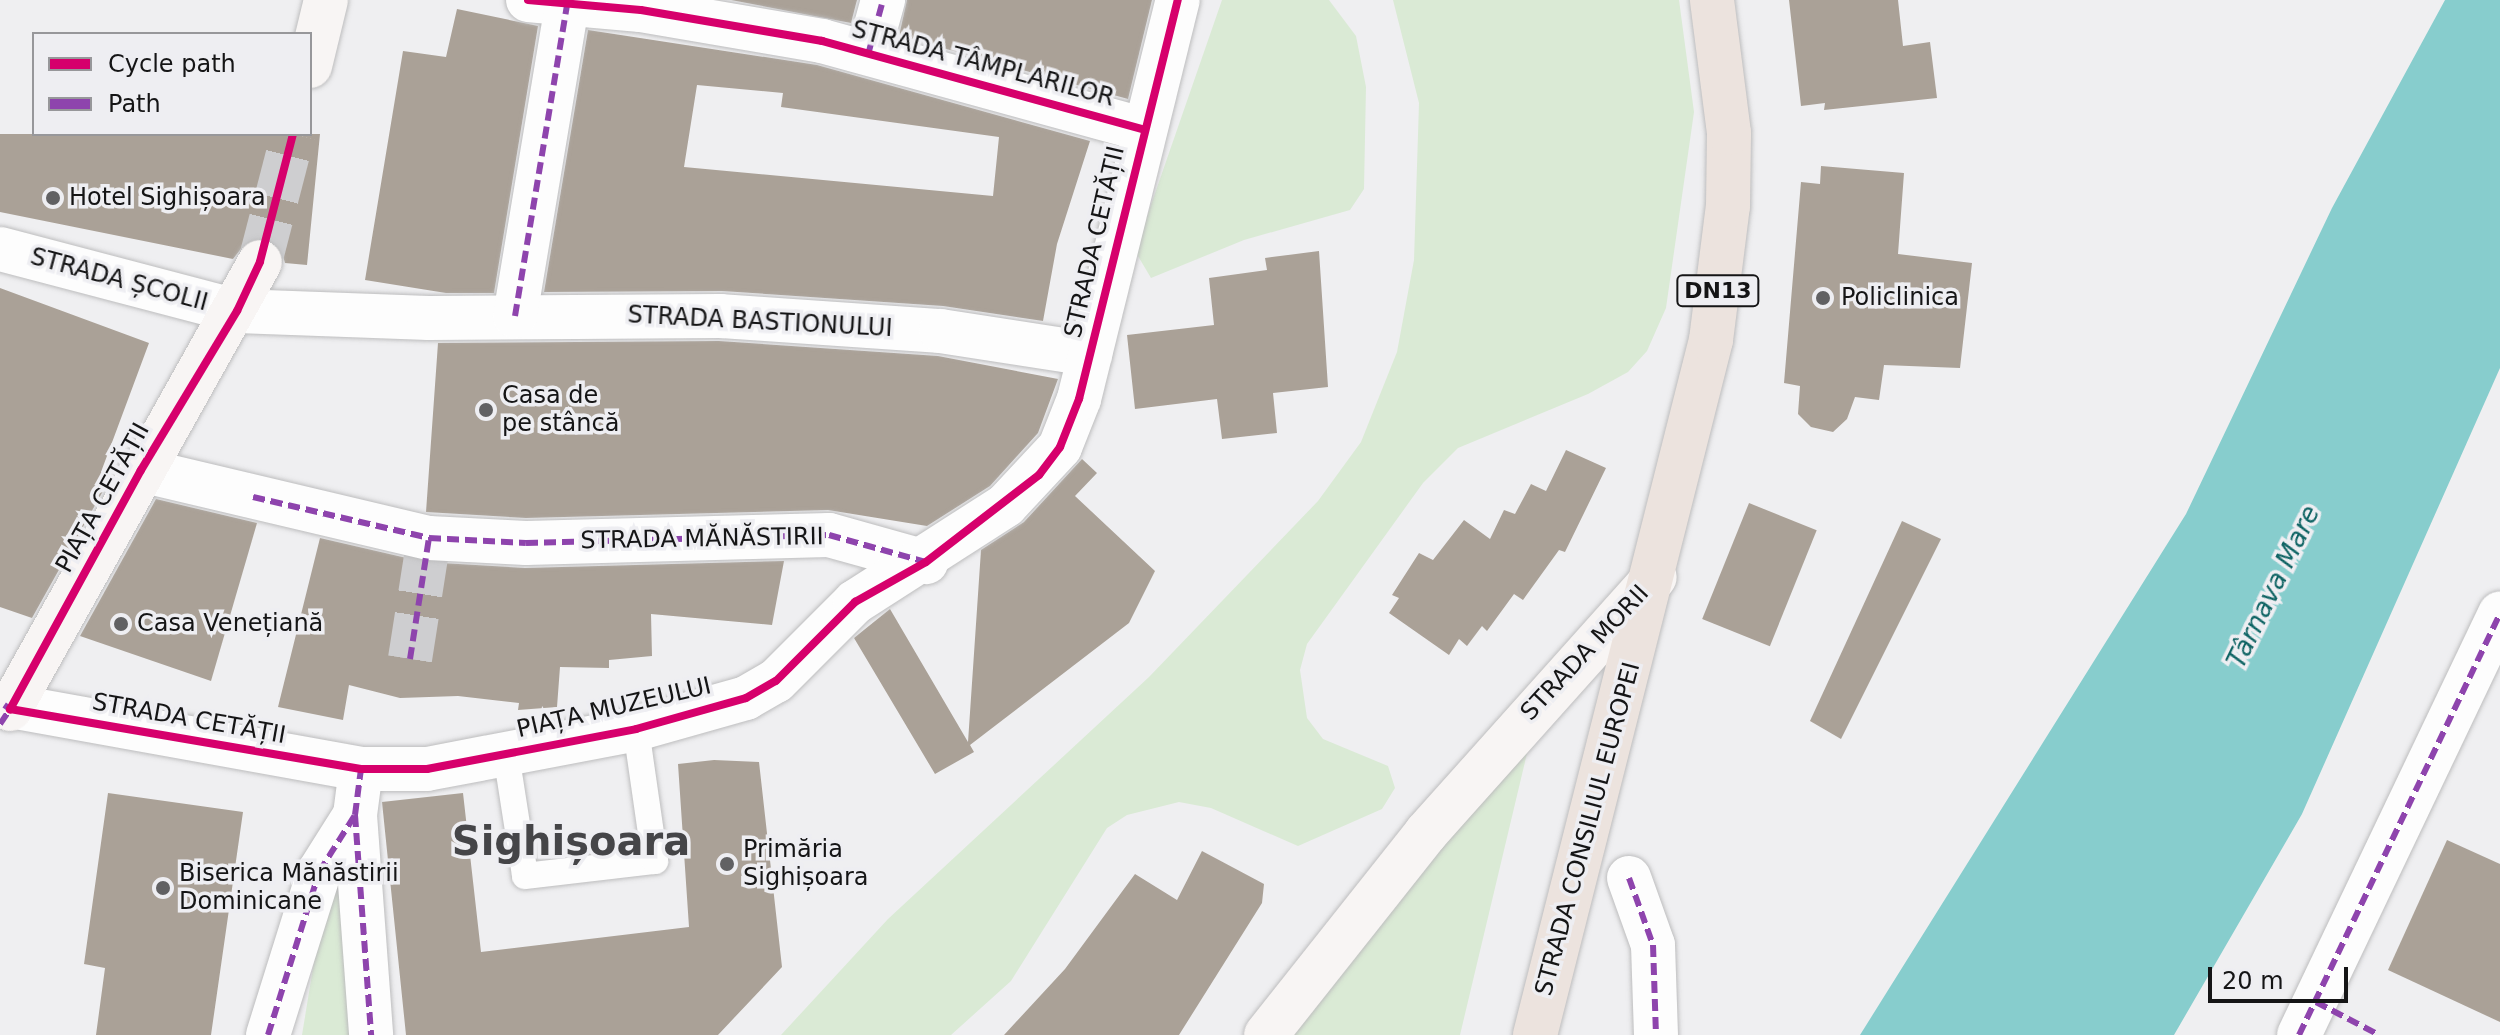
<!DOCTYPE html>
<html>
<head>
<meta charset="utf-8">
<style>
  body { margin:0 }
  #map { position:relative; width:2500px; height:1035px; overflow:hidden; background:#efeff1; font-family:"DejaVu Sans",sans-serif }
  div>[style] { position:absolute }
  .green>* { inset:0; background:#daead5 }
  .water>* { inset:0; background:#87cdcd }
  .building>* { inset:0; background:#aaa197; transform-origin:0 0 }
  .street-tunnel>* { height:44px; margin-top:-22px; transform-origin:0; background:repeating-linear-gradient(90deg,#ceced0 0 44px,transparent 0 66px) }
  .secondary-tunnel>* { height:44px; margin-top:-22px; transform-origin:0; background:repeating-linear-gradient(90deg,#ceced0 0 44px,transparent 0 66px) }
  .roads { filter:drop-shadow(0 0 2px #bdbdbe) drop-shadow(0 0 2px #bdbdbe) }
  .lane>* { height:26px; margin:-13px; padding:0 13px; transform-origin:13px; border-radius:13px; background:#fdfdfd }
  .street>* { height:44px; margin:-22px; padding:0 22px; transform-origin:22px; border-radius:22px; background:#fdfdfd }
  .secondary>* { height:44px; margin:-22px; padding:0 22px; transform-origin:22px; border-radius:22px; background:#f8f5f4 }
  .highway>* { height:44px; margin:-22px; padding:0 22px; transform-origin:22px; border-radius:22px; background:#ece3de }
  .quiet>* { height:6px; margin-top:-3px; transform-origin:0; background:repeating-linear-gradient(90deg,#8e44ad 0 12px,transparent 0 18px) }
  .cycleway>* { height:8px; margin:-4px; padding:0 4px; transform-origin:4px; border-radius:4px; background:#d6006c }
  .dots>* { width:22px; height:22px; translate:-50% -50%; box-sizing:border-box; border:4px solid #eeeef2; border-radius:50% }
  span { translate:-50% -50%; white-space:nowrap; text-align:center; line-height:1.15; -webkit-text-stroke:7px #eeeef2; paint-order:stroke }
  .shield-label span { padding:2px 6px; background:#eeeef2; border:2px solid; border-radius:6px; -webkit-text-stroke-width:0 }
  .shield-label { font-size:22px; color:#151516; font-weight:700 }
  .street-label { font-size:24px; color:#151516 }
  .poi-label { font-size:24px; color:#151516 }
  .left { translate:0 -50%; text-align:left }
  .water-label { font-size:26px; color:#0f6464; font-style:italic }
  .town-label { font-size:40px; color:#454548; font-weight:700 }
  .legend { position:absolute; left:32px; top:32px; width:280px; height:104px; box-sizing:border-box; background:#eeeef2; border:2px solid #97979a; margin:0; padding:10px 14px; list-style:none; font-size:24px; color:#151516 }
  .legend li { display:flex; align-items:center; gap:16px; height:40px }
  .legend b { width:40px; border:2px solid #97979a }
  .scale { position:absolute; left:2208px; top:967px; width:140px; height:36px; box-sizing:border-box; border:4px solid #151516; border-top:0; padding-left:10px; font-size:24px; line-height:28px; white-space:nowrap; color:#151516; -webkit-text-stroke:6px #eeeef2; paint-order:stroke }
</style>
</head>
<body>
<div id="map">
  <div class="green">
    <i style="clip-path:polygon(1222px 0,1329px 0,1356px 36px,1366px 87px,1364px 189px,1350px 210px,1244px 240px,1151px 278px,1135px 251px)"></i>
    <i style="clip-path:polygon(1393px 0,1679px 0,1694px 112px,1666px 308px,1647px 351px,1628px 372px,1588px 394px,1458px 448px,1423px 483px,1307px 644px,1300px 670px,1307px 718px,1323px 739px,1388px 766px,1395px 788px,1382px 809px,1298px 846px,1211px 808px,1179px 802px,1127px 815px,1107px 828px,1011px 981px,951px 1035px,781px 1035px,888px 919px,1149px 677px,1318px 501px,1361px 442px,1397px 352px,1414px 260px,1419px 103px)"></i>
    <i style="clip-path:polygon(1534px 724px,1460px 1035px,1276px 1035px)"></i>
    <i style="clip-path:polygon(327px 883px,344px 883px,362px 1035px,302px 1035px)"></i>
  </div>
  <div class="water">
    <i style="clip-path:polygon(2445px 0,2500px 0,2500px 368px,2302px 814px,2174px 1035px,1860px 1035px,2186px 514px,2332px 208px)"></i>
  </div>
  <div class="building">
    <i style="clip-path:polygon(731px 0,857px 0,851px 23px)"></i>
    <i style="clip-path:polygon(907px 0,1152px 0,1128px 99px,899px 36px)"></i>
    <i style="clip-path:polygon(1789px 0,1898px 0,1903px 46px,1930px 42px,1937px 98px,1824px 110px,1825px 103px,1801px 106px)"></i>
    <i style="clip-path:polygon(457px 9px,538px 26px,494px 293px,446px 293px,365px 280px,403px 51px,446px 57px)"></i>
    <i style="clip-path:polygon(evenodd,588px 30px,817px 65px,1090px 141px,1057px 244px,1043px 321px,943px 306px,722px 291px,544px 292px,588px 30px,697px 85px,783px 93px,781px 107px,999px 137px,993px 196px,684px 167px,697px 85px)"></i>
    <i style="clip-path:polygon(0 134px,320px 134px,307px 265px,285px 263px,281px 249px,260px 237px,247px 241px,233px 259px,0 212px)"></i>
    <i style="clip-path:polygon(1821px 166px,1904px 173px,1898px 254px,1972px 263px,1960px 368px,1884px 365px,1879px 400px,1855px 397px,1847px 419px,1833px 432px,1811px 427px,1798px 414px,1800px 386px,1784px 383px,1801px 182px,1820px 184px)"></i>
    <i style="clip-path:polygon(1319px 251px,1328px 387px,1273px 393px,1277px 433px,1222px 439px,1217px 399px,1135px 409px,1127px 335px,1214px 325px,1209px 278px,1267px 270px,1265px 258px)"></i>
    <i style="clip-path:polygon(0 288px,149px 343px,101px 472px,112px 475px,32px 618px,0 607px)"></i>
    <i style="clip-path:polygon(719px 341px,938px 356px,1058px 379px,1038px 433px,990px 486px,927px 526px,828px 510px,526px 518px,426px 512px,438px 343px)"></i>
    <i style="clip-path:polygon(1566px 450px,1606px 468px,1565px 552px,1559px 550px,1523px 600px,1514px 594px,1487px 631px,1482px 626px,1467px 646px,1459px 639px,1449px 655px,1389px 613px,1399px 598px,1392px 595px,1419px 553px,1433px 560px,1464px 520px,1490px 539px,1504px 510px,1515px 514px,1531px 484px,1546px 491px)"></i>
    <i style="clip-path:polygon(1082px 459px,1097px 473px,1075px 496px,1155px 571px,1129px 623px,970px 745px,974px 752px,935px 774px,854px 638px,890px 609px,968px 742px,981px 550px,1024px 522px)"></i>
    <i style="clip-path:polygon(156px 499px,257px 523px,211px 681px,80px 636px)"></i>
    <i style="left:1749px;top:503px;width:73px;height:125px;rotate:22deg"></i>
    <i style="clip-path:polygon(1902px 521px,1941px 539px,1841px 739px,1810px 721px)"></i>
    <i style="clip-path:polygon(320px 538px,424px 562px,525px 568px,784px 561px,772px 625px,651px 614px,652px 656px,609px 660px,609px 668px,560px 667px,557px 707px,518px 710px,519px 703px,458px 696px,400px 698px,349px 685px,343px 720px,278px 707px)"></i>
    <i style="clip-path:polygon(714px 760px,759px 762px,782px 967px,718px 1035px,406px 1035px,382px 802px,463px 793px,481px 952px,689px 927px,678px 764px)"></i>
    <i style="clip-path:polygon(108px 793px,243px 812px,211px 1035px,96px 1035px,105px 968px,84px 964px)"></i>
    <i style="clip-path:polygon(2447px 840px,2500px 864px,2500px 1022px,2388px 970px)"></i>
    <i style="clip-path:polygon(1202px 851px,1264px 884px,1262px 903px,1179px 1035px,1004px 1035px,1065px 969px,1135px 874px,1177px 900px)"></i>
  </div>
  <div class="street-tunnel">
    <i style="left:410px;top:659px;width:122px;rotate:-81.1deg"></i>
  </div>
  <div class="secondary-tunnel">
    <i style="left:260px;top:262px;width:132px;rotate:-75.5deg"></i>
  </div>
  <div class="roads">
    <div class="lane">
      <i style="left:506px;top:754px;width:123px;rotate:81.1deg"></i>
      <i style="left:525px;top:876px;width:131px;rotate:-6.6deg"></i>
      <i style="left:655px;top:861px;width:133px;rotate:-98.2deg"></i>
    </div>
    <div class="street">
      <i style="left:528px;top:0;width:113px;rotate:5.1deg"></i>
      <i style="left:641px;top:10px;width:184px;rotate:9.7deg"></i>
      <i style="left:822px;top:41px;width:332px;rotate:15.4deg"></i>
      <i style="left:869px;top:51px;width:53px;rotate:-74.6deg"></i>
      <i style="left:0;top:249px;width:245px;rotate:14.7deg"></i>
      <i style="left:237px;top:311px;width:192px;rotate:2.1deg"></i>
      <i style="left:429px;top:318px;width:291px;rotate:-0.4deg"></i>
      <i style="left:720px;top:316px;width:222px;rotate:3.9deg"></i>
      <i style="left:941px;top:331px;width:151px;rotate:8.8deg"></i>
      <i style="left:515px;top:316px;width:316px;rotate:-80.5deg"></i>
      <i style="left:141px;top:470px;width:296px;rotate:13.3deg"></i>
      <i style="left:429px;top:538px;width:97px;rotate:3deg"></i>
      <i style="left:526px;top:543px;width:303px;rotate:-1.5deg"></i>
      <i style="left:829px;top:535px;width:101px;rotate:15.6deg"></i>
      <i style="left:0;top:704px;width:367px;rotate:10.2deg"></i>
      <i style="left:361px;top:769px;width:66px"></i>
      <i style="left:427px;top:769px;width:213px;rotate:-10.8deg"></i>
      <i style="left:636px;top:729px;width:114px;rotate:-15.7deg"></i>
      <i style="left:746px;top:698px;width:34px;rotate:-30deg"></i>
      <i style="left:776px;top:681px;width:112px;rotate:-45deg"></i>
      <i style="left:855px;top:602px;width:179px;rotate:-32.7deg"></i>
      <i style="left:1006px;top:505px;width:79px;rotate:-47deg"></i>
      <i style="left:1060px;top:447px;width:52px;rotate:-68.4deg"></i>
      <i style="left:1079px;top:399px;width:411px;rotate:-76.1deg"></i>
      <i style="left:355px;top:815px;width:221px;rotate:85.8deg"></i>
      <i style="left:1629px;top:878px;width:71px;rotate:70.3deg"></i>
      <i style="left:1653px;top:945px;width:90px;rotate:88.1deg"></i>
      <i style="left:268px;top:1035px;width:171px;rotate:-72.6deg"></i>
      <i style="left:319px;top:872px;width:67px;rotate:-57.7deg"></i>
      <i style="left:355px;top:815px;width:46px;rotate:-82.6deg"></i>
      <i style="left:2299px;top:1035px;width:467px;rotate:-64.5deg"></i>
    </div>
    <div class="secondary">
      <i style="left:310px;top:66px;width:68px;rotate:-76.4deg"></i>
      <i style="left:10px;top:709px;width:512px;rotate:-60.78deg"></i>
      <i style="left:1266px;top:1035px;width:258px;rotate:-51.6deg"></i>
      <i style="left:1426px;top:833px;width:343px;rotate:-48.2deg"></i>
    </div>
    <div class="highway">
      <i style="left:1535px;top:1035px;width:717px;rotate:-75.79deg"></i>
      <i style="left:1711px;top:340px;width:135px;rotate:-82.8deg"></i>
      <i style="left:1728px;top:206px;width:73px;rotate:-89.2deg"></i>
      <i style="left:1729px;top:133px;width:134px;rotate:-97.3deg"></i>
    </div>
  </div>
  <div class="quiet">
    <i style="left:869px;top:51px;width:53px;rotate:-74.6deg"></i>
    <i style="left:515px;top:316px;width:316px;rotate:-80.5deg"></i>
    <i style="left:253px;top:497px;width:181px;rotate:13.1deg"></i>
    <i style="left:429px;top:538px;width:97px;rotate:3deg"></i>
    <i style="left:526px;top:543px;width:303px;rotate:-1.5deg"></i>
    <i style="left:829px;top:535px;width:101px;rotate:15.6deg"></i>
    <i style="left:410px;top:659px;width:122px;rotate:-81.1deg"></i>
    <i style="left:0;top:724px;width:18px;rotate:-56deg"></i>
    <i style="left:10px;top:709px;width:7px;rotate:-146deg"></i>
    <i style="left:355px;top:815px;width:221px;rotate:85.8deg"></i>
    <i style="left:1629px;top:878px;width:71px;rotate:70.3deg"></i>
    <i style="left:1653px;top:945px;width:90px;rotate:88.1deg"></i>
    <i style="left:2316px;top:1002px;width:71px;rotate:27.6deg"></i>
    <i style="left:268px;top:1035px;width:171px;rotate:-72.6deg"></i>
    <i style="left:319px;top:872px;width:67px;rotate:-57.7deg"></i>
    <i style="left:355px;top:815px;width:46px;rotate:-82.6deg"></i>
    <i style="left:2299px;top:1035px;width:467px;rotate:-64.5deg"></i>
  </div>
  <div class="cycleway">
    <i style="left:528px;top:0;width:113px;rotate:5.1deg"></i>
    <i style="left:641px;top:10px;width:184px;rotate:9.7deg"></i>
    <i style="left:822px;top:41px;width:332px;rotate:15.4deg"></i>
    <i style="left:293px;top:134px;width:132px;rotate:104.5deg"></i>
    <i style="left:260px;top:262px;width:54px;rotate:115.1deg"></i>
    <i style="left:237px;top:311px;width:186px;rotate:121.1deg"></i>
    <i style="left:141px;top:470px;width:273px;rotate:118.7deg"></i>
    <i style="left:10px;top:709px;width:356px;rotate:9.7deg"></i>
    <i style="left:361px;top:769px;width:66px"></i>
    <i style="left:427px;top:769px;width:213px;rotate:-10.8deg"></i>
    <i style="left:636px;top:729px;width:114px;rotate:-15.7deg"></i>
    <i style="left:746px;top:698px;width:34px;rotate:-30deg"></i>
    <i style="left:776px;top:681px;width:112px;rotate:-45deg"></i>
    <i style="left:855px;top:602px;width:81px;rotate:-29.4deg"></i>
    <i style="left:926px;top:562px;width:143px;rotate:-37.6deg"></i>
    <i style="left:1039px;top:475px;width:35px;rotate:-53deg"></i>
    <i style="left:1060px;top:447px;width:52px;rotate:-68.4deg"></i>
    <i style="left:1079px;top:399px;width:411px;rotate:-76.1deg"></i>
  </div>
  <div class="dots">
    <i style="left:53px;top:198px;background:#616163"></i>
    <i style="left:1823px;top:298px;background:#616163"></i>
    <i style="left:486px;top:410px;background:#616163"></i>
    <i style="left:121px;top:624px;background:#616163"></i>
    <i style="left:727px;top:864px;background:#616163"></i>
    <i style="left:163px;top:888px;background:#616163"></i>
  </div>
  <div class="shield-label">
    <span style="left:1718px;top:291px">DN13</span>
  </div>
  <div class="street-label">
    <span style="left:983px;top:64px;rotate:15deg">STRADA TÂMPLARILOR</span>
    <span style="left:1095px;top:242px;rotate:-77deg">STRADA CETĂȚII</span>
    <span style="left:119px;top:280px;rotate:15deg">STRADA ȘCOLII</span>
    <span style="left:760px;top:322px;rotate:3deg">STRADA BASTIONULUI</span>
    <span style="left:103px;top:498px;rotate:-61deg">PIAȚA CETĂȚII</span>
    <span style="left:702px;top:539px;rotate:-1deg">STRADA MĂNĂSTIRII</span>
    <span style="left:1585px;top:653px;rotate:-47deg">STRADA MORII</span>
    <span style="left:614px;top:708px;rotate:-13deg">PIAȚA MUZEULUI</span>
    <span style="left:189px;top:719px;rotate:10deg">STRADA CETĂȚII</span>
    <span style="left:1588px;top:829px;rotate:-75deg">STRADA CONSILIUL EUROPEI</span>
  </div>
  <div class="poi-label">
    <span class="left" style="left:69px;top:198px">Hotel Sighișoara</span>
    <span class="left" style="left:1841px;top:298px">Policlinica</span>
    <span class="left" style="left:502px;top:410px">Casa de<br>pe stâncă</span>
    <span class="left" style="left:137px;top:624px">Casa Venețiană</span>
    <span class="left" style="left:743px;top:864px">Primăria<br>Sighișoara</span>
    <span class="left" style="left:179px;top:888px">Biserica Mănăstirii<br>Dominicane</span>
  </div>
  <div class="water-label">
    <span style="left:2274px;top:587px;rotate:-64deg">Târnava Mare</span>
  </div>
  <div class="town-label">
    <span style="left:571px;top:841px">Sighișoara</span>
  </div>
  <ul class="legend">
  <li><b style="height:10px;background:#d6006c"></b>Cycle path</li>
  <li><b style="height:10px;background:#8e44ad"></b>Path</li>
  </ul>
  <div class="scale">20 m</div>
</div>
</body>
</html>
